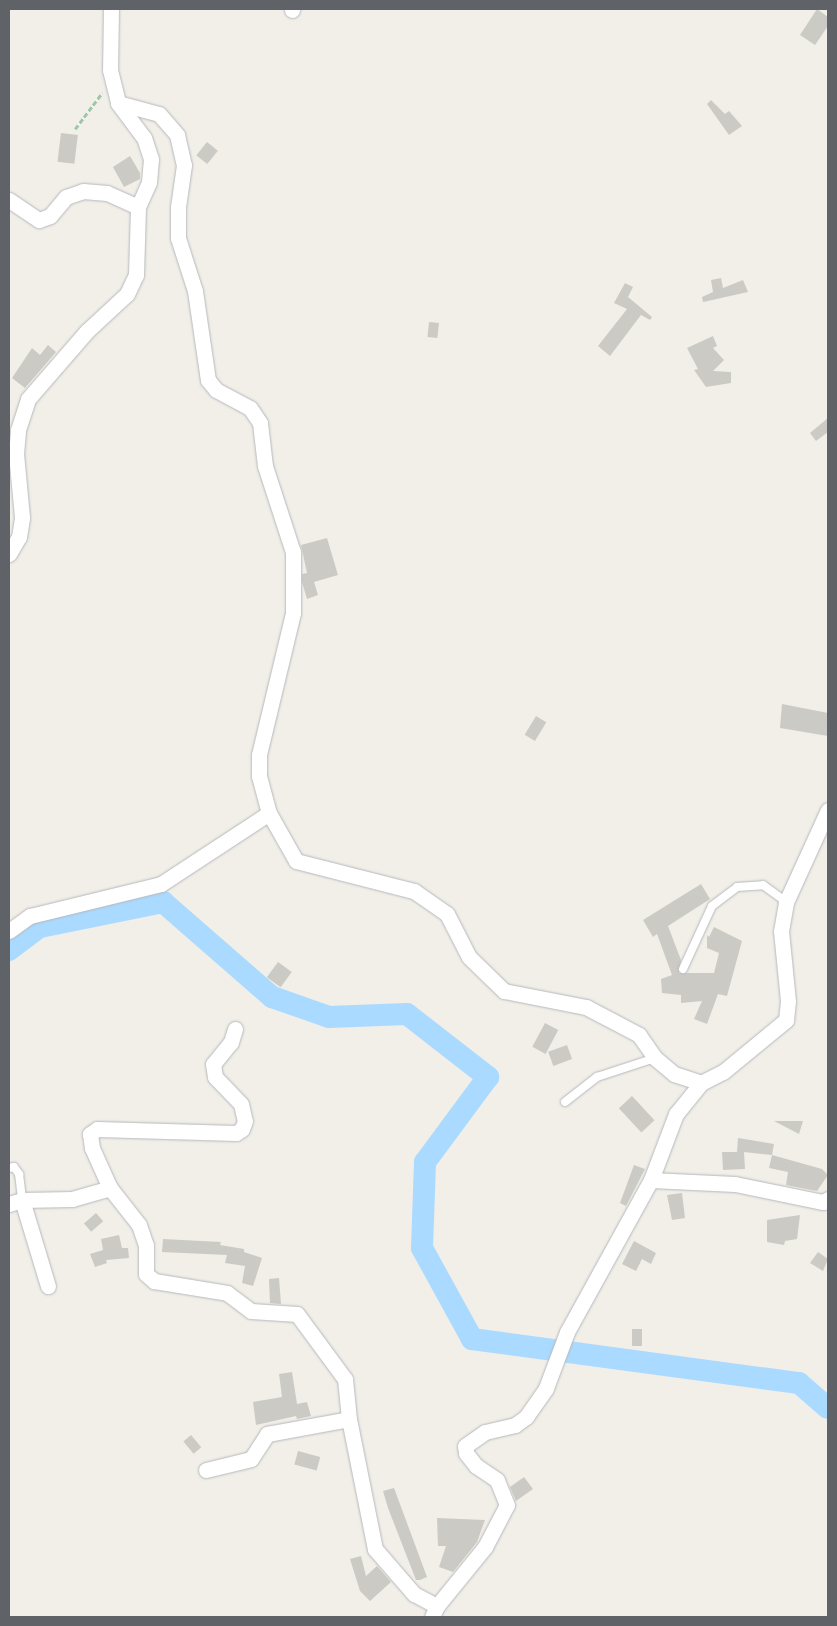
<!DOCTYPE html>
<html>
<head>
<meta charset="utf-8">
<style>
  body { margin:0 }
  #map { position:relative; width:837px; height:1626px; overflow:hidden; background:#f1efe8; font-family:Arial,sans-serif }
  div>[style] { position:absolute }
  .river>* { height:22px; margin:-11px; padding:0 11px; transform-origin:11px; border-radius:11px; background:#aadaff }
  .building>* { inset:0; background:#cccac5; transform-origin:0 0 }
  .path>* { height:2.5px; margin-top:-1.25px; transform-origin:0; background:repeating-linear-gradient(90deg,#9cc7a9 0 5px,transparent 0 7.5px) }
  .roads { filter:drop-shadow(0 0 1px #b5b8bc) drop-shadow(0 0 1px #b5b8bc) }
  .lane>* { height:8px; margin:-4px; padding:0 4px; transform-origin:4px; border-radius:4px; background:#fff }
  .street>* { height:15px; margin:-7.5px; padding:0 7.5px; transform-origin:7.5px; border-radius:7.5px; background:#fff }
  span { translate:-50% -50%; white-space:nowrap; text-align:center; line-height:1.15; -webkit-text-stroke:5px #fff; paint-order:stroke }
  .frame { position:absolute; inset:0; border:10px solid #5f6368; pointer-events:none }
</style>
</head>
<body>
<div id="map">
  <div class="river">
    <i style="left:9px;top:950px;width:39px;rotate:-37deg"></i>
    <i style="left:40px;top:927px;width:126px;rotate:-11.5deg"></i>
    <i style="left:163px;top:902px;width:145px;rotate:41.1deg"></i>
    <i style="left:272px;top:997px;width:60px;rotate:19.3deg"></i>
    <i style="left:329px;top:1017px;width:78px;rotate:-2.2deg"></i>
    <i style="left:407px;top:1014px;width:103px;rotate:37.9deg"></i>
    <i style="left:488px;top:1077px;width:106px;rotate:126.5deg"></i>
    <i style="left:425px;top:1162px;width:86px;rotate:92deg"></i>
    <i style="left:422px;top:1248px;width:104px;rotate:61.2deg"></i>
    <i style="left:472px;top:1339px;width:330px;rotate:7.7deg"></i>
    <i style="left:799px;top:1383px;width:38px;rotate:41deg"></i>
  </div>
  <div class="building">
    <i style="clip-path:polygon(817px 9px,828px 17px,828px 26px,815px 45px,800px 35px)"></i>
    <i style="clip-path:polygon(711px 100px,725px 114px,729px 111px,742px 126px,729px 135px,707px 104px)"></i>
    <i style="left:61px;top:133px;width:17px;height:29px;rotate:7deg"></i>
    <i style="left:207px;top:142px;width:14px;height:17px;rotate:39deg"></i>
    <i style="clip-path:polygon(130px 156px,140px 173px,140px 179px,124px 187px,113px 167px)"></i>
    <i style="clip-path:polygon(721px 278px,723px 288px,743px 280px,748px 292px,703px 302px,702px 297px,713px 292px,711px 280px)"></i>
    <i style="clip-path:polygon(625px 283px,633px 287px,628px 297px,652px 317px,650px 320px,641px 315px,610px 356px,598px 346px,627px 309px,614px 303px)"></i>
    <i style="left:429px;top:322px;width:10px;height:15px;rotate:6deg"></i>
    <i style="clip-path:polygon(713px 336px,717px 346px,713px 348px,724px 360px,713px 371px,731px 372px,731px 383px,706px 387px,694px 370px,698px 369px,687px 348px)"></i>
    <i style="clip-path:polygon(48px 345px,56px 352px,25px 388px,12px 378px,32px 348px,40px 355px)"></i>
    <i style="clip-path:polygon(828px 418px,828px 432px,816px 441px,810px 433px)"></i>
    <i style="clip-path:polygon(327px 538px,338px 575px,314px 582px,318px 595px,307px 599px,302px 582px,302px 574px,307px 573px,301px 545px)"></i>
    <i style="clip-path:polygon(782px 704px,828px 713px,828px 736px,780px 728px)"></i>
    <i style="left:536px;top:716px;width:12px;height:22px;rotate:31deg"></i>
    <i style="clip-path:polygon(701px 884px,710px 899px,668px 926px,681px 960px,679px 973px,714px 973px,719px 953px,707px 948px,707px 935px,709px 937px,714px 927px,742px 941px,727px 996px,718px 994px,707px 1024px,694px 1019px,702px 1001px,681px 1003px,681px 995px,662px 993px,661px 979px,672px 975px,657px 934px,653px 937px,643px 920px)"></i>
    <i style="left:278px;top:962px;width:17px;height:19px;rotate:36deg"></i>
    <i style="left:545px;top:1023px;width:15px;height:27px;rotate:28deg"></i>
    <i style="left:567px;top:1045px;width:15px;height:20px;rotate:70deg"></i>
    <i style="left:632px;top:1096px;width:33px;height:18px;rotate:47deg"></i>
    <i style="clip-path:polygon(774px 1121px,803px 1121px,799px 1134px)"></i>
    <i style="clip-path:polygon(738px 1138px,774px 1144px,772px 1155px,744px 1152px,745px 1169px,723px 1170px,722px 1152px,737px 1152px)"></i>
    <i style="clip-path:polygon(772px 1155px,822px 1169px,828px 1175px,817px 1191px,786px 1185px,788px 1172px,769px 1168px)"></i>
    <i style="clip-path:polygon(634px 1165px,645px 1169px,626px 1206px,620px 1203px)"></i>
    <i style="clip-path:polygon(682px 1193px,685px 1218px,672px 1220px,667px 1195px)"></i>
    <i style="left:96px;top:1213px;width:11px;height:16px;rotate:49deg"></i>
    <i style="clip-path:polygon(800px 1215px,797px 1239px,785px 1241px,784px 1245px,767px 1242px,767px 1220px)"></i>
    <i style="clip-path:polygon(119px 1235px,122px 1248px,128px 1248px,129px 1258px,106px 1260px,107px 1263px,95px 1267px,90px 1254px,103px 1250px,101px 1239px)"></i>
    <i style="clip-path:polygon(163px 1239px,221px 1242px,220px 1245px,244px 1249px,244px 1252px,262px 1258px,253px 1286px,242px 1283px,245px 1266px,225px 1263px,227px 1255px,162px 1252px)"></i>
    <i style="clip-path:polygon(634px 1241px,656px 1253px,651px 1264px,642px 1259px,636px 1271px,622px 1264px)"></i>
    <i style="clip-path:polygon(818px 1252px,828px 1259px,823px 1271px,810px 1263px)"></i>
    <i style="clip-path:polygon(279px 1278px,281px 1304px,270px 1303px,269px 1279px)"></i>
    <i style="left:632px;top:1329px;width:10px;height:17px"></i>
    <i style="clip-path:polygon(292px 1372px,297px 1404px,307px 1402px,311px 1416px,297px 1419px,296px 1416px,256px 1425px,253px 1402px,282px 1397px,279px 1374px)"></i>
    <i style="left:191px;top:1435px;width:16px;height:10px;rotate:50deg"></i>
    <i style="left:298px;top:1451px;width:23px;height:14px;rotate:15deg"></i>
    <i style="clip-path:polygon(524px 1477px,533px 1489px,516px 1501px,510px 1487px)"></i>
    <i style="clip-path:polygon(394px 1488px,427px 1577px,420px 1580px,416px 1580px,388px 1508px,383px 1491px)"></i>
    <i style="clip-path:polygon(437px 1518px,485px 1520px,477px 1542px,453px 1572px,439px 1567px,446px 1546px,438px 1546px)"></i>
    <i style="clip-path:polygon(361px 1556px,366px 1576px,377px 1566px,391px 1582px,370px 1601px,360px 1591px,350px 1559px)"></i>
  </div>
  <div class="path">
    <i style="left:75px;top:129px;width:45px;rotate:-53.1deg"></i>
  </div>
  <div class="roads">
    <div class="lane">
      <i style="left:683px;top:969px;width:69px;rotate:-65.3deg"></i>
      <i style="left:712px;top:906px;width:31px;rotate:-37deg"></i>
      <i style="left:737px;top:887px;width:26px;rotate:-4deg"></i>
      <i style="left:763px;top:885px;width:29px;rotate:36deg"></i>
      <i style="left:565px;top:1102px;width:41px;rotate:-38deg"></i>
      <i style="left:597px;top:1077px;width:61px;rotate:-18.1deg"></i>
      <i style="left:9px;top:1168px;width:5px;rotate:-11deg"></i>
      <i style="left:14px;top:1167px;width:9px;rotate:54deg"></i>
      <i style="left:19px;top:1174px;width:26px;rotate:83deg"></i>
    </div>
    <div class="street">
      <i style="left:111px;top:9px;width:61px;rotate:90.9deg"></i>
      <i style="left:110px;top:70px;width:34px;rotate:76deg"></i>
      <i style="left:118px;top:103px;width:42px;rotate:15deg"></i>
      <i style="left:159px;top:114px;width:28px;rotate:49deg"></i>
      <i style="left:177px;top:135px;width:31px;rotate:77deg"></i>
      <i style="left:184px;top:165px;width:42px;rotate:98.1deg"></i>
      <i style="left:178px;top:207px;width:31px;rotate:90deg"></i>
      <i style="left:178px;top:238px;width:56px;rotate:72.2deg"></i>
      <i style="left:195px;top:291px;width:90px;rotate:81.7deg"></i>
      <i style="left:208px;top:380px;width:13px;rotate:51deg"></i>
      <i style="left:216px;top:390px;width:38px;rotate:28deg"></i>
      <i style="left:250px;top:408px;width:18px;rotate:56deg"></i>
      <i style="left:260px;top:423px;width:43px;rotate:83.4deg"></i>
      <i style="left:265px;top:466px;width:90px;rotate:72deg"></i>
      <i style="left:293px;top:552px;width:61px;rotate:90deg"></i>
      <i style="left:293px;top:613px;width:146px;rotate:103.5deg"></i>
      <i style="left:259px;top:755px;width:21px;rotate:90deg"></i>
      <i style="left:259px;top:776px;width:38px;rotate:75deg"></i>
      <i style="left:292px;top:9px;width:1px;rotate:90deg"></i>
      <i style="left:9px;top:200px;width:36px;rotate:34deg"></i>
      <i style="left:39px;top:220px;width:12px;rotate:-20deg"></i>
      <i style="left:50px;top:216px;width:25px;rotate:-50deg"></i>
      <i style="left:66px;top:197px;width:18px;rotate:-19deg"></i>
      <i style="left:83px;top:191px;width:24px;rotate:5deg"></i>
      <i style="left:107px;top:193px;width:34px;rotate:24deg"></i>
      <i style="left:9px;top:554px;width:20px;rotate:-60deg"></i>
      <i style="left:19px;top:537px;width:20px;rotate:-81deg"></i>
      <i style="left:22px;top:517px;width:63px;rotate:-95.4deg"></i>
      <i style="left:16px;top:454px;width:24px;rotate:-85deg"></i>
      <i style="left:18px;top:430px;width:33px;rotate:-72deg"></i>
      <i style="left:28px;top:399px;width:90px;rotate:-49.1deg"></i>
      <i style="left:87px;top:331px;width:54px;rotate:-42.8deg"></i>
      <i style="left:127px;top:294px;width:21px;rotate:-65deg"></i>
      <i style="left:136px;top:275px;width:68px;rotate:-88.3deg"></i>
      <i style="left:138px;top:207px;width:27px;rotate:-66deg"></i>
      <i style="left:149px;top:182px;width:23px;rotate:-85deg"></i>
      <i style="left:151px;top:159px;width:22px;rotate:-108deg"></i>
      <i style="left:144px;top:138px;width:44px;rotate:-126.6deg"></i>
      <i style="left:9px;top:931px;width:26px;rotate:-36deg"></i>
      <i style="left:30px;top:916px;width:135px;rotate:-13.7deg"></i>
      <i style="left:161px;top:884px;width:129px;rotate:-33.3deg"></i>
      <i style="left:269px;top:813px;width:55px;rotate:60.6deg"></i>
      <i style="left:296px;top:861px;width:122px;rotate:14.3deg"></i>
      <i style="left:414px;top:891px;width:40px;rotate:34.9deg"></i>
      <i style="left:447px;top:914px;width:48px;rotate:62.9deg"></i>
      <i style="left:469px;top:957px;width:49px;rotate:44.2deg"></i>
      <i style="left:504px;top:991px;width:84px;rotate:11deg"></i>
      <i style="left:586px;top:1007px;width:60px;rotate:27.8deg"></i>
      <i style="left:639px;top:1035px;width:28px;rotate:55deg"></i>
      <i style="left:655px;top:1058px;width:25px;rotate:40deg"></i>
      <i style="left:674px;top:1074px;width:28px;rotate:18deg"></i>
      <i style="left:235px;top:1029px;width:14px;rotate:107deg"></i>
      <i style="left:231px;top:1042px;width:28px;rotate:129deg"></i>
      <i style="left:213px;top:1064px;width:13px;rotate:81deg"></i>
      <i style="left:215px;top:1077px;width:37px;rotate:46deg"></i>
      <i style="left:241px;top:1104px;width:17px;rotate:77deg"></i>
      <i style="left:245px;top:1121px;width:9px;rotate:111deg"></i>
      <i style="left:242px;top:1129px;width:7px;rotate:146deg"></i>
      <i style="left:236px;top:1133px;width:139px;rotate:-178.4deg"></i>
      <i style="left:97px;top:1129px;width:9px;rotate:144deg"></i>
      <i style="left:90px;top:1134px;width:14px;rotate:82deg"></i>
      <i style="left:92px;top:1148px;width:44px;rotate:65.8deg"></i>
      <i style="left:110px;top:1188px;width:47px;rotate:51.9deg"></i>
      <i style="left:139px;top:1225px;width:21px;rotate:71deg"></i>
      <i style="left:146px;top:1245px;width:29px;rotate:90deg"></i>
      <i style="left:146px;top:1274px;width:11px;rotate:41deg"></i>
      <i style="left:154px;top:1281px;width:74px;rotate:9.3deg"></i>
      <i style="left:227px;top:1293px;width:30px;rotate:37deg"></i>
      <i style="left:251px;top:1311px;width:46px;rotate:3.7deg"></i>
      <i style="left:297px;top:1314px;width:81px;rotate:53.6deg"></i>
      <i style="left:345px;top:1379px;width:40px;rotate:84.3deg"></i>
      <i style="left:651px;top:1180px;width:71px;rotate:-69.3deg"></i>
      <i style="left:676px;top:1114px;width:40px;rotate:-51deg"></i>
      <i style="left:701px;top:1083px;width:25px;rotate:-27deg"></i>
      <i style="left:723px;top:1072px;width:82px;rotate:-39.5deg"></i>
      <i style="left:786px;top:1020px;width:19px;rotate:-84deg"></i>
      <i style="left:788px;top:1001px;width:70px;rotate:-95.7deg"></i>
      <i style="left:781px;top:931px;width:29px;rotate:-80deg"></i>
      <i style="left:786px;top:902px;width:101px;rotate:-65.5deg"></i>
      <i style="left:22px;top:1200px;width:90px;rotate:73.2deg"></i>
      <i style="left:9px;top:1204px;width:14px;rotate:-17deg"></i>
      <i style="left:22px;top:1200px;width:50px;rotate:-1.1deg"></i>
      <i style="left:72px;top:1199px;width:40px;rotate:-16deg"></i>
      <i style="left:206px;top:1470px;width:46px;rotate:-13.7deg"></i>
      <i style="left:251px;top:1459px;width:30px;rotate:-57deg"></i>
      <i style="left:267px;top:1434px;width:83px;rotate:-10.4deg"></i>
      <i style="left:349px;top:1419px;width:133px;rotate:78.7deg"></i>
      <i style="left:375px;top:1549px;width:60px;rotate:49.1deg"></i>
      <i style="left:414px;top:1594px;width:26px;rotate:28deg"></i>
      <i style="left:432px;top:1617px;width:12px;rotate:-66deg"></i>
      <i style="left:437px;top:1606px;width:76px;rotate:-50.9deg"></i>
      <i style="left:485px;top:1547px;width:47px;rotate:-62.4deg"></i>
      <i style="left:507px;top:1505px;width:27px;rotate:-112deg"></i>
      <i style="left:497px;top:1480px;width:25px;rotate:-146deg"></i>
      <i style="left:476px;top:1466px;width:16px;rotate:-128deg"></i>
      <i style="left:466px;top:1453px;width:7px;rotate:-98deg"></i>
      <i style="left:465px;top:1446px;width:24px;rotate:-35deg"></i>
      <i style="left:485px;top:1432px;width:31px;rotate:-13deg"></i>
      <i style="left:515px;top:1425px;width:14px;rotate:-36deg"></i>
      <i style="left:526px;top:1417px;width:35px;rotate:-55deg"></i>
      <i style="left:546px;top:1388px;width:60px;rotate:-69.4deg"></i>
      <i style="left:567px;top:1332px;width:174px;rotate:-61.1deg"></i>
      <i style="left:651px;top:1180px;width:84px;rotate:2.7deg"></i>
      <i style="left:735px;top:1184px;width:90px;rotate:11.6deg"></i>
      <i style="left:823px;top:1202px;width:6px;rotate:-31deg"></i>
    </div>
  </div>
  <div class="frame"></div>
</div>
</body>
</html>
